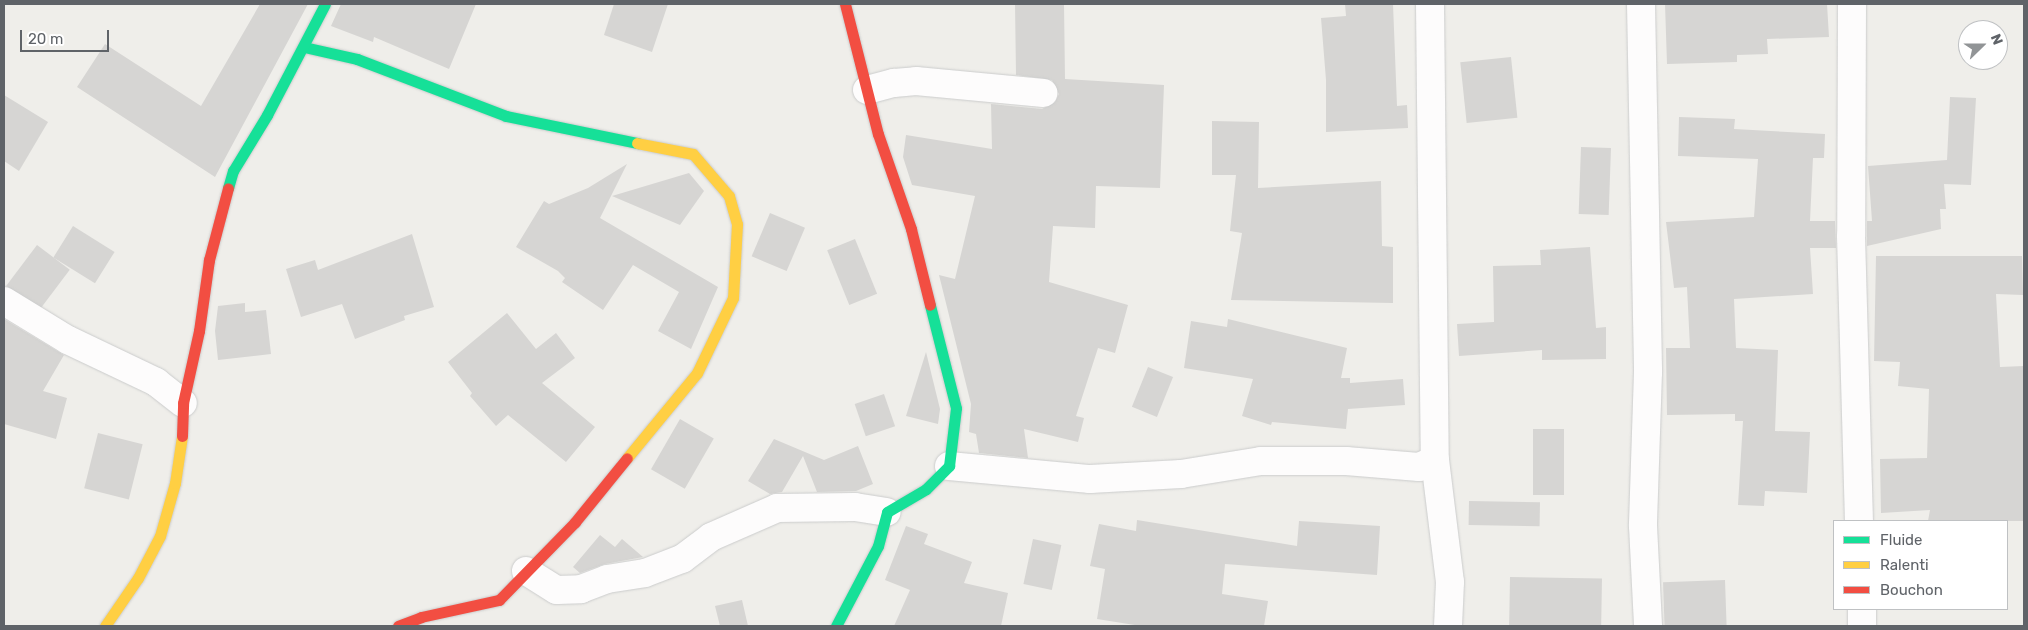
<!DOCTYPE html>
<html>
<head>
<meta charset="utf-8">
<style>
  body { margin:0 }
  #map { position:relative; width:2028px; height:630px; overflow:hidden; background:#efeeea; font-family:Rubik,sans-serif }
  div>[style] { position:absolute }
  .building>* { inset:0; background:#d6d5d3; transform-origin:0 0 }
  .roads { filter:drop-shadow(0 0 1px #cbcccc) drop-shadow(0 0 1px #cbcccc) }
  .street>* { height:28px; margin:-14px; padding:0 14px; transform-origin:14px; border-radius:14px; background:#fdfcfc }
  .fast>* { height:11px; margin:-5.5px; padding:0 5.5px; transform-origin:5.5px; border-radius:5.5px; background:#16e098 }
  .slow>* { height:11px; margin:-5.5px; padding:0 5.5px; transform-origin:5.5px; border-radius:5.5px; background:#ffcf43 }
  .jam>* { height:11px; margin:-5.5px; padding:0 5.5px; transform-origin:5.5px; border-radius:5.5px; background:#f24e42 }
  span { translate:-50% -50%; white-space:nowrap; text-align:center; line-height:1.15; -webkit-text-stroke:5px #fff; paint-order:stroke }
  .frame { position:absolute; inset:0; border:5px solid #5f6368; pointer-events:none }
  .legend { position:absolute; left:1833px; top:520px; width:175px; height:90px; box-sizing:border-box; background:#fff; border:1px solid #bfc1c3; margin:0; padding:6px 9px; list-style:none; font-size:15px; color:#5f6368 }
  .legend li { display:flex; align-items:center; gap:10px; height:25px }
  .legend b { width:25px; border:1px solid #bfc1c3 }
  .north { position:absolute; left:1958px; top:20px; width:50px; height:50px; box-sizing:border-box; background:#fff; border:1px solid #bfc1c3; border-radius:50%; rotate:68deg; font-size:14px; font-weight:700; line-height:20px; text-align:center; color:#5f6368 }
  .north::after { content:''; display:block; margin:auto; width:18px; height:22px; background:#919496; clip-path:polygon(50% 0,100% 100%,50% 72%,0 100%) }
  .scale { position:absolute; left:20px; top:30px; width:89px; height:22px; box-sizing:border-box; border:2px solid #5f6368; border-top:0; padding-left:6px; font-size:15px; line-height:18px; white-space:nowrap; color:#5f6368; -webkit-text-stroke:4px #fff; paint-order:stroke }
</style>
</head>
<body>
<div id="map">
  <div class="building">
    <i style="clip-path:polygon(260px 4px,308px 4px,215px 177px,77px 87px,105px 44px,201px 106px)"></i>
    <i style="clip-path:polygon(341px 4px,476px 4px,449px 69px,374px 37px,373px 42px,331px 26px)"></i>
    <i style="clip-path:polygon(614px 4px,668px 4px,652px 52px,604px 35px)"></i>
    <i style="clip-path:polygon(1015px 4px,1064px 4px,1065px 79px,1164px 85px,1160px 188px,1096px 186px,1095px 228px,1053px 226px,1049px 282px,1128px 305px,1115px 353px,1098px 348px,1076px 416px,1084px 418px,1078px 442px,1024px 429px,1028px 458px,979px 453px,976px 434px,969px 432px,971px 404px,939px 275px,955px 279px,975px 196px,912px 185px,903px 157px,906px 135px,992px 149px,991px 104px,1042px 109px,1055px 102px,1059px 94px,1052px 80px,1016px 75px)"></i>
    <i style="clip-path:polygon(1345px 4px,1393px 4px,1397px 106px,1407px 105px,1408px 128px,1326px 132px,1326px 80px,1321px 18px,1346px 16px)"></i>
    <i style="clip-path:polygon(1665px 4px,1827px 4px,1829px 37px,1767px 39px,1768px 54px,1737px 55px,1737px 62px,1667px 64px)"></i>
    <i style="left:1511px;top:57px;width:61px;height:51px;rotate:84deg"></i>
    <i style="clip-path:polygon(4px 95px,48px 122px,19px 171px,4px 161px)"></i>
    <i style="clip-path:polygon(1950px 97px,1976px 98px,1971px 185px,1944px 184px,1946px 209px,1940px 209px,1941px 229px,1867px 246px,1867px 221px,1872px 221px,1868px 166px,1947px 160px)"></i>
    <i style="clip-path:polygon(1679px 117px,1735px 119px,1734px 129px,1825px 134px,1824px 158px,1813px 158px,1810px 221px,1835px 221px,1836px 248px,1810px 248px,1813px 294px,1734px 299px,1736px 348px,1778px 350px,1775px 431px,1810px 432px,1807px 493px,1765px 491px,1764px 506px,1738px 505px,1743px 421px,1735px 421px,1735px 414px,1667px 415px,1666px 348px,1690px 348px,1687px 287px,1674px 288px,1666px 222px,1754px 217px,1758px 159px,1678px 156px)"></i>
    <i style="clip-path:polygon(1212px 121px,1259px 122px,1258px 188px,1381px 181px,1382px 246px,1393px 247px,1393px 303px,1231px 300px,1242px 233px,1230px 231px,1236px 175px,1212px 175px)"></i>
    <i style="left:1581px;top:147px;width:30px;height:67px;rotate:2deg"></i>
    <i style="clip-path:polygon(627px 164px,600px 218px,718px 287px,691px 349px,658px 331px,679px 292px,633px 265px,603px 310px,562px 282px,565px 278px,558px 271px,516px 247px,544px 201px,549px 204px,588px 188px)"></i>
    <i style="clip-path:polygon(689px 173px,704px 191px,680px 225px,612px 196px)"></i>
    <i style="left:770px;top:213px;width:38px;height:47px;rotate:23deg"></i>
    <i style="left:73px;top:226px;width:49px;height:37px;rotate:32deg"></i>
    <i style="clip-path:polygon(412px 234px,434px 307px,404px 316px,405px 320px,355px 339px,342px 304px,301px 317px,286px 269px,315px 260px,318px 270px)"></i>
    <i style="left:855px;top:239px;width:59px;height:30px;rotate:68deg"></i>
    <i style="left:37px;top:245px;width:41px;height:51px;rotate:37deg"></i>
    <i style="clip-path:polygon(1590px 247px,1596px 328px,1606px 327px,1606px 359px,1542px 360px,1542px 350px,1459px 356px,1457px 324px,1494px 322px,1493px 266px,1541px 265px,1540px 250px)"></i>
    <i style="clip-path:polygon(1876px 256px,2022px 256px,2023px 295px,1996px 294px,2000px 367px,2024px 366px,2024px 521px,1928px 521px,1930px 510px,1881px 513px,1880px 459px,1927px 458px,1929px 389px,1898px 386px,1900px 362px,1874px 361px)"></i>
    <i style="clip-path:polygon(245px 303px,245px 312px,266px 310px,271px 354px,218px 360px,215px 331px,218px 306px)"></i>
    <i style="clip-path:polygon(507px 313px,536px 349px,556px 333px,575px 358px,542px 383px,595px 427px,566px 462px,508px 415px,496px 426px,470px 396px,472px 393px,448px 362px)"></i>
    <i style="clip-path:polygon(4px 319px,64px 355px,43px 391px,67px 398px,56px 439px,4px 424px)"></i>
    <i style="clip-path:polygon(1228px 319px,1347px 348px,1341px 378px,1350px 378px,1350px 383px,1403px 379px,1405px 405px,1348px 409px,1346px 429px,1272px 422px,1271px 425px,1242px 416px,1253px 379px,1184px 368px,1191px 321px,1227px 327px)"></i>
    <i style="clip-path:polygon(926px 352px,940px 409px,938px 424px,906px 416px)"></i>
    <i style="left:1148px;top:367px;width:27px;height:43px;rotate:22deg"></i>
    <i style="left:884px;top:394px;width:34px;height:31px;rotate:71deg"></i>
    <i style="left:680px;top:419px;width:39px;height:58px;rotate:30deg"></i>
    <i style="left:1533px;top:429px;width:31px;height:66px"></i>
    <i style="left:98px;top:433px;width:46px;height:57px;rotate:14deg"></i>
    <i style="clip-path:polygon(774px 439px,824px 460px,858px 446px,873px 484px,856px 491px,817px 492px,803px 456px,782px 492px,770px 494px,748px 481px)"></i>
    <i style="left:1469px;top:501px;width:71px;height:24px;rotate:1deg"></i>
    <i style="clip-path:polygon(1137px 520px,1297px 546px,1299px 521px,1380px 526px,1377px 575px,1225px 564px,1222px 594px,1268px 601px,1264px 626px,1141px 626px,1097px 619px,1105px 569px,1090px 566px,1099px 524px,1136px 531px)"></i>
    <i style="clip-path:polygon(906px 526px,928px 534px,924px 544px,972px 562px,964px 583px,1008px 593px,1001px 626px,894px 626px,910px 590px,885px 580px)"></i>
    <i style="clip-path:polygon(600px 535px,615px 547px,622px 539px,643px 557px,605px 564px,580px 573px,573px 567px)"></i>
    <i style="left:1033px;top:539px;width:29px;height:46px;rotate:12deg"></i>
    <i style="left:1510px;top:577px;width:92px;height:49px;rotate:1deg"></i>
    <i style="left:1725px;top:580px;width:46px;height:62px;rotate:88deg"></i>
    <i style="clip-path:polygon(742px 600px,748px 626px,720px 626px,715px 606px)"></i>
  </div>
  <div class="roads">
    <div class="street">
      <i style="left:1430px;top:4px;width:456px;rotate:89.4deg"></i>
      <i style="left:1435px;top:460px;width:123px;rotate:83deg"></i>
      <i style="left:1450px;top:582px;width:44px;rotate:92.6deg"></i>
      <i style="left:1641px;top:4px;width:368px;rotate:88.9deg"></i>
      <i style="left:1648px;top:372px;width:154px;rotate:91.9deg"></i>
      <i style="left:1643px;top:526px;width:100px;rotate:87.1deg"></i>
      <i style="left:1852px;top:4px;width:232px;rotate:90.2deg"></i>
      <i style="left:1851px;top:236px;width:285px;rotate:88.4deg"></i>
      <i style="left:867px;top:90px;width:28px;rotate:-15deg"></i>
      <i style="left:894px;top:83px;width:22px;rotate:-5deg"></i>
      <i style="left:916px;top:81px;width:128px;rotate:5.4deg"></i>
      <i style="left:4px;top:301px;width:75px;rotate:31.4deg"></i>
      <i style="left:68px;top:340px;width:98px;rotate:25.5deg"></i>
      <i style="left:156px;top:382px;width:34px;rotate:38deg"></i>
      <i style="left:949px;top:466px;width:142px;rotate:5.3deg"></i>
      <i style="left:1090px;top:479px;width:91px;rotate:-3.1deg"></i>
      <i style="left:1181px;top:474px;width:81px;rotate:-9.2deg"></i>
      <i style="left:1261px;top:461px;width:85px"></i>
      <i style="left:1346px;top:461px;width:73px;rotate:4.7deg"></i>
      <i style="left:1419px;top:467px;width:17px;rotate:-24deg"></i>
      <i style="left:526px;top:571px;width:36px;rotate:32deg"></i>
      <i style="left:557px;top:590px;width:24px;rotate:-2deg"></i>
      <i style="left:581px;top:589px;width:28px;rotate:-21deg"></i>
      <i style="left:607px;top:579px;width:38px;rotate:-9deg"></i>
      <i style="left:645px;top:573px;width:40px;rotate:-21deg"></i>
      <i style="left:682px;top:559px;width:36px;rotate:-37deg"></i>
      <i style="left:711px;top:537px;width:72px;rotate:-23.7deg"></i>
      <i style="left:777px;top:508px;width:78px;rotate:-0.7deg"></i>
      <i style="left:855px;top:507px;width:32px;rotate:9deg"></i>
      <i style="left:1862px;top:609px;width:17px;rotate:90deg"></i>
    </div>
    <div class="fast">
      <i style="left:304px;top:47px;width:54px;rotate:12.8deg"></i>
      <i style="left:357px;top:59px;width:160px;rotate:20.9deg"></i>
      <i style="left:506px;top:116px;width:134px;rotate:11.6deg"></i>
      <i style="left:228px;top:188px;width:18px;rotate:-74deg"></i>
      <i style="left:233px;top:171px;width:66px;rotate:-58.7deg"></i>
      <i style="left:267px;top:115px;width:125px;rotate:-62.4deg"></i>
      <i style="left:836px;top:626px;width:90px;rotate:-62.3deg"></i>
      <i style="left:878px;top:546px;width:35px;rotate:-75deg"></i>
      <i style="left:887px;top:512px;width:45px;rotate:-30.5deg"></i>
      <i style="left:926px;top:489px;width:33px;rotate:-45deg"></i>
      <i style="left:949px;top:466px;width:58px;rotate:-83.1deg"></i>
      <i style="left:956px;top:408px;width:106px;rotate:-104.2deg"></i>
    </div>
    <div class="slow">
      <i style="left:627px;top:458px;width:110px;rotate:-50.5deg"></i>
      <i style="left:697px;top:373px;width:83px;rotate:-64.4deg"></i>
      <i style="left:733px;top:298px;width:74px;rotate:-86.9deg"></i>
      <i style="left:737px;top:224px;width:29px;rotate:-106deg"></i>
      <i style="left:729px;top:196px;width:55px;rotate:-130.6deg"></i>
      <i style="left:693px;top:154px;width:57px;rotate:-168.9deg"></i>
      <i style="left:105px;top:626px;width:58px;rotate:-55.5deg"></i>
      <i style="left:138px;top:578px;width:47px;rotate:-62.4deg"></i>
      <i style="left:160px;top:536px;width:55px;rotate:-74.2deg"></i>
      <i style="left:175px;top:483px;width:48px;rotate:-81.5deg"></i>
    </div>
    <div class="jam">
      <i style="left:845px;top:4px;width:134px;rotate:75.8deg"></i>
      <i style="left:878px;top:134px;width:101px;rotate:70.8deg"></i>
      <i style="left:911px;top:229px;width:78px;rotate:76deg"></i>
      <i style="left:182px;top:436px;width:33px;rotate:-88deg"></i>
      <i style="left:183px;top:403px;width:74px;rotate:-77.5deg"></i>
      <i style="left:199px;top:331px;width:72px;rotate:-82deg"></i>
      <i style="left:209px;top:260px;width:74px;rotate:-75.2deg"></i>
      <i style="left:398px;top:626px;width:25px;rotate:-21deg"></i>
      <i style="left:421px;top:617px;width:80px;rotate:-12.3deg"></i>
      <i style="left:499px;top:600px;width:109px;rotate:-45.7deg"></i>
      <i style="left:575px;top:522px;width:82px;rotate:-50.9deg"></i>
    </div>
  </div>
  <div class="frame"></div>
  <ul class="legend">
  <li><b style="height:6px;background:#16e098"></b>Fluide</li>
  <li><b style="height:6px;background:#ffcf43"></b>Ralenti</li>
  <li><b style="height:6px;background:#f24e42"></b>Bouchon</li>
  </ul>
  <div class="north">N</div>
  <div class="scale">20 m</div>
</div>
</body>
</html>
